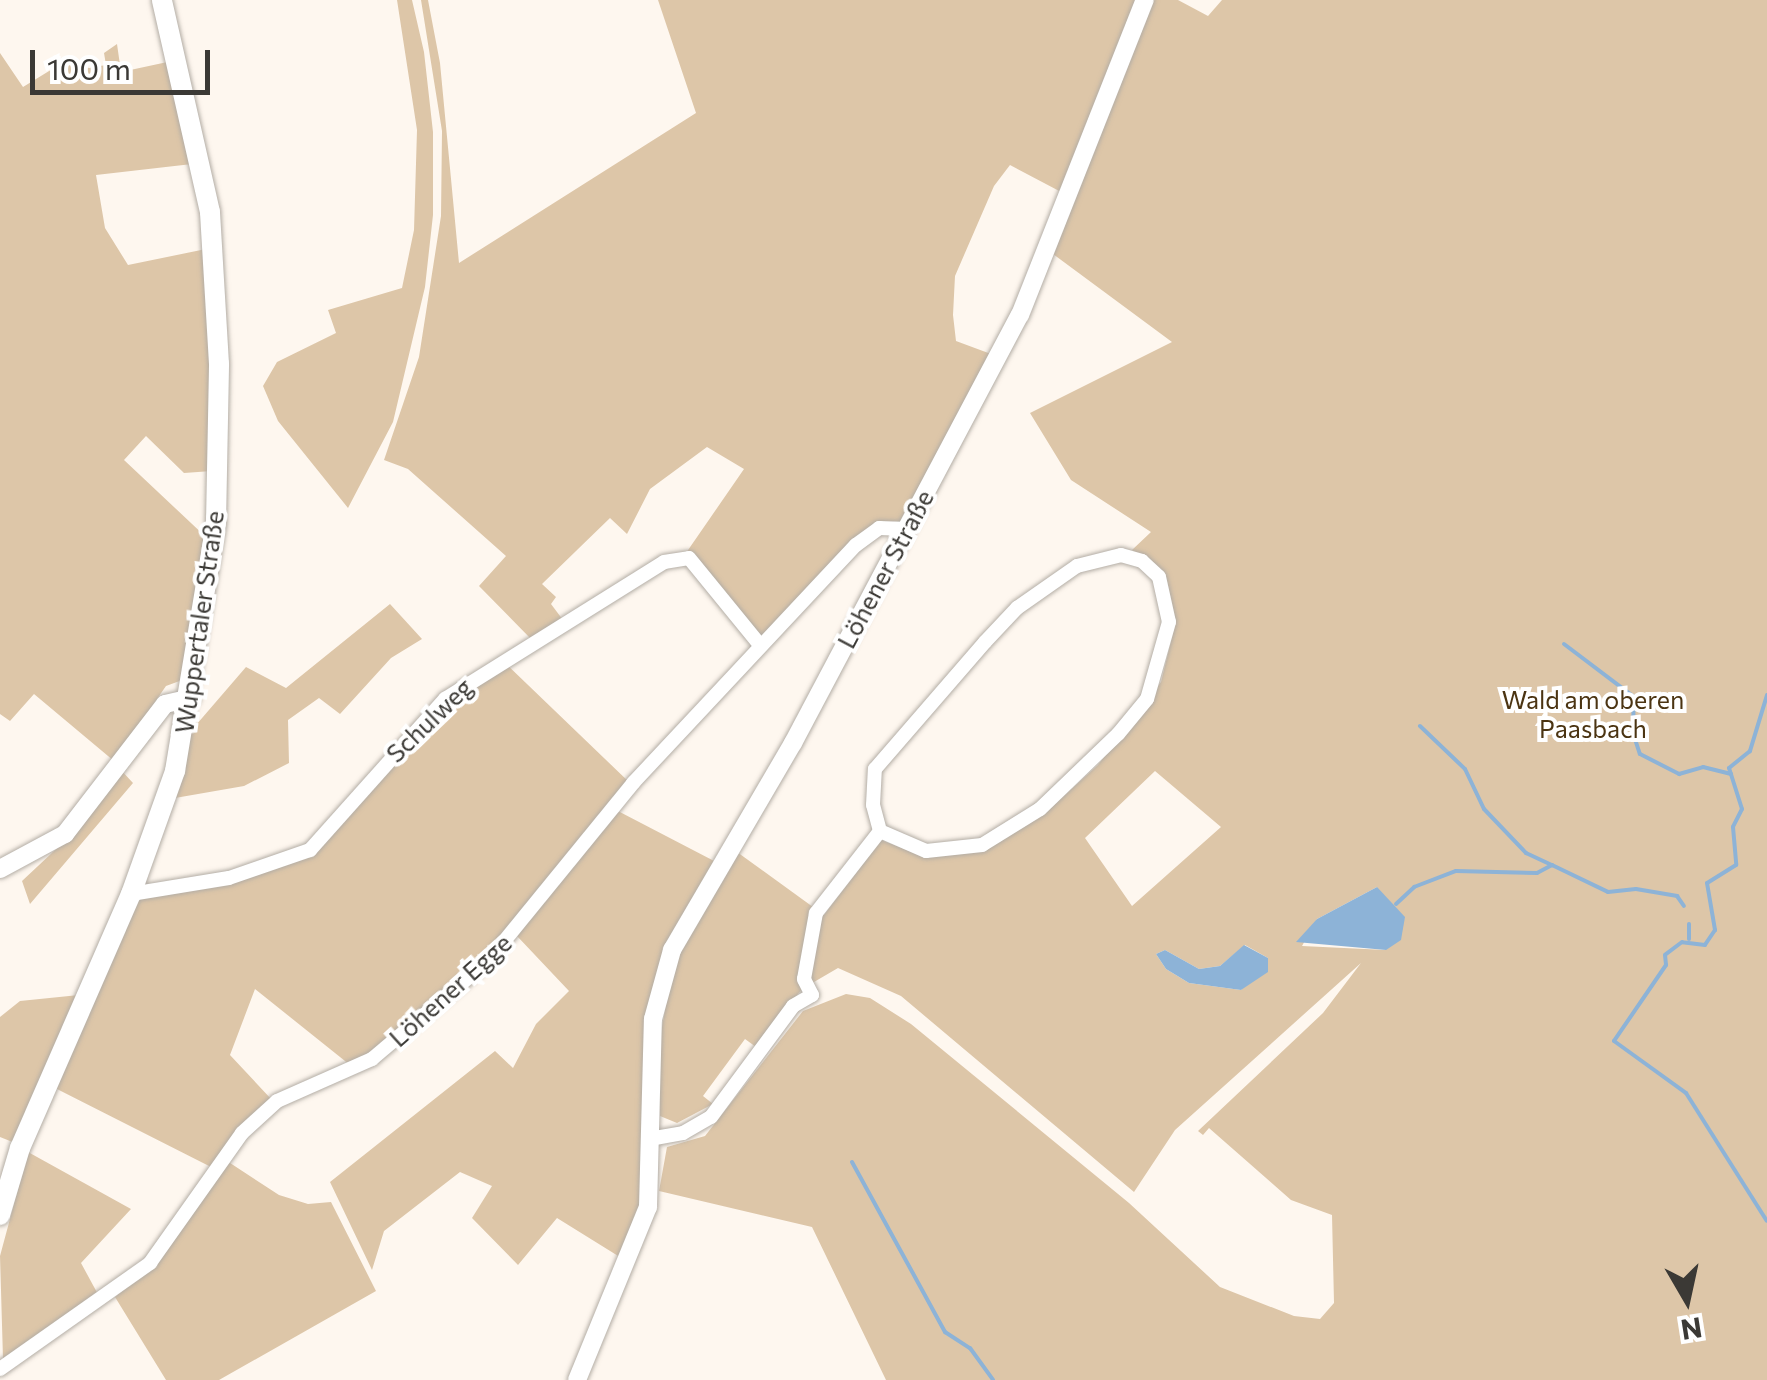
<!DOCTYPE html>
<html>
<head>
<meta charset="utf-8">
<style>
  body { margin:0 }
  #map { position:relative; width:1767px; height:1380px; overflow:hidden; background:#fef7ef; font-family:Commissioner,sans-serif }
  div>[style] { position:absolute }
  .green>* { inset:0; background:#ddc6a8 }
  .water>* { inset:0; background:#8db3d7 }
  .stream>* { height:4px; margin:-2px; padding:0 2px; transform-origin:2px; border-radius:2px; background:#8db3d7 }
  .roads { filter:drop-shadow(0 0 2px #b3ada5) drop-shadow(0 0 2px #b3ada5) }
  .minor>* { height:14px; margin:-7px; padding:0 7px; transform-origin:7px; border-radius:7px; background:#fff }
  .tertiary>* { height:18px; margin:-9px; padding:0 9px; transform-origin:9px; border-radius:9px; background:#fff }
  .secondary>* { height:20px; margin:-10px; padding:0 10px; transform-origin:10px; border-radius:10px; background:#fff }
  span { translate:-50% -50%; white-space:nowrap; text-align:center; line-height:1.15; -webkit-text-stroke:8px #fff; paint-order:stroke }
  .street-label { font-size:25px; color:#3b3935 }
  .park-label { font-size:25px; color:#4b3412 }
  .north { position:absolute; left:1637px; top:1250px; width:100px; height:100px; -webkit-text-stroke:8px #fff; paint-order:stroke; rotate:171deg; font-size:28px; font-weight:700; line-height:40px; text-align:center; color:#3b3935 }
  .north::after { content:''; display:block; margin:auto; width:35px; height:45px; background:#3b3935; clip-path:polygon(50% 0,100% 100%,50% 72%,0 100%) }
  .scale { position:absolute; left:30px; top:50px; width:180px; height:45px; box-sizing:border-box; border:5px solid #3b3935; border-top:0; padding-left:12px; font-size:30px; line-height:35px; white-space:nowrap; color:#3b3935; -webkit-text-stroke:8px #fff; paint-order:stroke }
</style>
</head>
<body>
<div id="map">
  <div class="green">
    <i style="clip-path:polygon(397px 0,412px 0,424px 52px,433px 132px,433px 215px,425px 287px,393px 422px,348px 508px,278px 421px,263px 386px,277px 362px,336px 333px,328px 310px,402px 288px,414px 230px,417px 130px)"></i>
    <i style="clip-path:polygon(421px 0,428px 0,440px 63px,459px 263px,696px 113px,658px 0,1140px 0,1063px 193px,1010px 165px,994px 186px,955px 276px,953px 315px,956px 341px,991px 354px,900px 521px,890px 522px,760px 639px,686px 553px,744px 469px,707px 447px,650px 489px,627px 534px,610px 518px,542px 584px,556px 597px,551px 604px,566px 624px,531px 639px,479px 586px,506px 556px,408px 469px,384px 460px,419px 357px,441px 216px,442px 131px)"></i>
    <i style="clip-path:polygon(evenodd,1151px 0,1178px 0,1208px 16px,1222px 0,1767px 0,1767px 1380px,886px 1380px,812px 1227px,659px 1191px,667px 1147px,705px 1136px,803px 1011px,846px 994px,870px 998px,911px 1024px,1129px 1203px,1220px 1287px,1294px 1316px,1320px 1319px,1334px 1303px,1332px 1215px,1291px 1200px,1209px 1128px,1203px 1135px,1198px 1131px,1323px 1013px,1361px 963px,1175px 1130px,1134px 1192px,901px 996px,838px 968px,802px 989px,756px 1047px,745px 1039px,703px 1096px,713px 1104px,677px 1123px,660px 1116px,657px 1055px,674px 960px,737px 852px,824px 915px,881px 840px,920px 855px,968px 853px,1054px 805px,1098px 765px,1161px 682px,1176px 621px,1166px 576px,1132px 550px,1151px 532px,1071px 480px,1030px 413px,1172px 342px,1053px 254px,1151px 0,1155px 771px,1221px 827px,1132px 906px,1085px 838px,1155px 771px,1151px 0,1377px 887px,1386px 950px,1302px 946px,1317px 919px,1377px 887px,1151px 0,1245px 945px,1268px 958px,1241px 990px,1189px 983px,1166px 969px,1156px 954px,1165px 950px,1199px 969px,1220px 966px,1245px 945px)"></i>
    <i style="clip-path:polygon(117px 44px,121px 72px,172px 61px,192px 164px,96px 175px,105px 228px,128px 265px,206px 249px,212px 471px,184px 473px,146px 436px,124px 460px,208px 539px,185px 679px,166px 686px,114px 761px,34px 694px,10px 721px,0 714px,0 53px,23px 87px,67px 60px,89px 68px,106px 65px,104px 53px)"></i>
    <i style="clip-path:polygon(390px 604px,422px 639px,391px 658px,340px 714px,319px 698px,288px 720px,289px 763px,244px 786px,175px 798px,190px 732px,246px 667px,286px 688px)"></i>
    <i style="clip-path:polygon(504px 662px,630px 783px,509px 934px,373px 1055px,350px 1065px,255px 989px,230px 1055px,272px 1100px,211px 1167px,53px 1087px,140px 897px,313px 852px,446px 701px)"></i>
    <i style="clip-path:polygon(120px 769px,133px 783px,30px 904px,22px 881px,70px 836px)"></i>
    <i style="clip-path:polygon(616px 810px,716px 862px,671px 939px,645px 1017px,646px 1188px,623px 1259px,557px 1218px,518px 1265px,472px 1218px,492px 1186px,460px 1172px,384px 1231px,372px 1270px,330px 1182px,495px 1051px,513px 1068px,536px 1024px,569px 991px,517px 936px)"></i>
    <i style="clip-path:polygon(79px 995px,15px 1143px,0 1137px,0 1017px,20px 1001px)"></i>
    <i style="clip-path:polygon(28px 1152px,131px 1209px,81px 1263px,100px 1298px,3px 1359px,0 1256px)"></i>
    <i style="clip-path:polygon(227px 1161px,279px 1195px,308px 1204px,331px 1202px,376px 1291px,219px 1380px,166px 1380px,115px 1297px,139px 1276px)"></i>
  </div>
  <div class="water">
    <i style="clip-path:polygon(1377px 887px,1405px 917px,1401px 940px,1386px 950px,1296px 942px,1317px 919px)"></i>
    <i style="clip-path:polygon(1244px 945px,1268px 958px,1268px 972px,1241px 990px,1189px 983px,1166px 969px,1156px 954px,1165px 950px,1199px 969px,1220px 966px)"></i>
  </div>
  <div class="stream">
    <i style="left:1564px;top:644px;width:88px;rotate:37.1deg"></i>
    <i style="left:1634px;top:697px;width:36px;rotate:92deg"></i>
    <i style="left:1633px;top:733px;width:22px;rotate:72deg"></i>
    <i style="left:1640px;top:754px;width:44px;rotate:27.1deg"></i>
    <i style="left:1679px;top:774px;width:25px;rotate:-16deg"></i>
    <i style="left:1703px;top:767px;width:29px;rotate:14deg"></i>
    <i style="left:1767px;top:695px;width:59px;rotate:106.9deg"></i>
    <i style="left:1750px;top:751px;width:27px;rotate:141deg"></i>
    <i style="left:1729px;top:768px;width:43px;rotate:72.4deg"></i>
    <i style="left:1742px;top:809px;width:20px;rotate:117deg"></i>
    <i style="left:1733px;top:827px;width:38px;rotate:85deg"></i>
    <i style="left:1736px;top:865px;width:34px;rotate:148deg"></i>
    <i style="left:1707px;top:883px;width:48px;rotate:80.3deg"></i>
    <i style="left:1715px;top:930px;width:18px;rotate:124deg"></i>
    <i style="left:1705px;top:945px;width:23px;rotate:-173deg"></i>
    <i style="left:1682px;top:942px;width:21px;rotate:143deg"></i>
    <i style="left:1665px;top:955px;width:10px;rotate:84deg"></i>
    <i style="left:1666px;top:965px;width:92px;rotate:124.4deg"></i>
    <i style="left:1614px;top:1041px;width:89px;rotate:35.8deg"></i>
    <i style="left:1686px;top:1093px;width:151px;rotate:57.7deg"></i>
    <i style="left:1420px;top:726px;width:62px;rotate:43.7deg"></i>
    <i style="left:1465px;top:769px;width:44px;rotate:64.6deg"></i>
    <i style="left:1484px;top:809px;width:61px;rotate:46.3deg"></i>
    <i style="left:1526px;top:853px;width:29px;rotate:25deg"></i>
    <i style="left:1396px;top:904px;width:25px;rotate:-43deg"></i>
    <i style="left:1414px;top:887px;width:45px;rotate:-20.9deg"></i>
    <i style="left:1456px;top:871px;width:81px;rotate:1.4deg"></i>
    <i style="left:1537px;top:873px;width:17px;rotate:-28deg"></i>
    <i style="left:1552px;top:865px;width:62px;rotate:25.7deg"></i>
    <i style="left:1608px;top:892px;width:28px;rotate:-6deg"></i>
    <i style="left:1636px;top:889px;width:42px;rotate:9.7deg"></i>
    <i style="left:1677px;top:896px;width:12px;rotate:55deg"></i>
    <i style="left:1689px;top:939px;width:15px;rotate:-90deg"></i>
    <i style="left:852px;top:1162px;width:194px;rotate:61.3deg"></i>
    <i style="left:945px;top:1332px;width:30px;rotate:33deg"></i>
    <i style="left:970px;top:1348px;width:39px;rotate:54deg"></i>
  </div>
  <div class="roads">
    <div class="minor">
      <i style="left:1121px;top:555px;width:22px;rotate:16deg"></i>
      <i style="left:1142px;top:561px;width:23px;rotate:43deg"></i>
      <i style="left:1159px;top:577px;width:46px;rotate:77.5deg"></i>
      <i style="left:1169px;top:622px;width:80px;rotate:105.9deg"></i>
      <i style="left:1147px;top:699px;width:45px;rotate:129.6deg"></i>
      <i style="left:1118px;top:734px;width:108px;rotate:136.1deg"></i>
      <i style="left:1040px;top:809px;width:68px;rotate:148.2deg"></i>
      <i style="left:982px;top:845px;width:56px;rotate:173.9deg"></i>
      <i style="left:926px;top:851px;width:50px;rotate:-156.5deg"></i>
      <i style="left:880px;top:831px;width:27px;rotate:-105deg"></i>
      <i style="left:873px;top:805px;width:36px;rotate:-87deg"></i>
      <i style="left:875px;top:769px;width:168px;rotate:-49.1deg"></i>
      <i style="left:985px;top:642px;width:47px;rotate:-46.7deg"></i>
      <i style="left:1017px;top:608px;width:73px;rotate:-35deg"></i>
      <i style="left:1077px;top:566px;width:45px;rotate:-14deg"></i>
      <i style="left:131px;top:894px;width:99px;rotate:-9.3deg"></i>
      <i style="left:229px;top:878px;width:86px;rotate:-19.1deg"></i>
      <i style="left:310px;top:850px;width:203px;rotate:-48.2deg"></i>
      <i style="left:445px;top:699px;width:258px;rotate:-32deg"></i>
      <i style="left:664px;top:562px;width:25px;rotate:-9deg"></i>
      <i style="left:689px;top:558px;width:112px;rotate:50.8deg"></i>
      <i style="left:655px;top:1138px;width:28px;rotate:-10deg"></i>
      <i style="left:683px;top:1133px;width:32px;rotate:-30deg"></i>
      <i style="left:711px;top:1117px;width:138px;rotate:-53.5deg"></i>
      <i style="left:793px;top:1006px;width:22px;rotate:-30deg"></i>
      <i style="left:812px;top:995px;width:18px;rotate:-117deg"></i>
      <i style="left:804px;top:979px;width:67px;rotate:-79.7deg"></i>
      <i style="left:816px;top:913px;width:104px;rotate:-52deg"></i>
      <i style="left:0;top:1369px;width:184px;rotate:-35.2deg"></i>
      <i style="left:150px;top:1263px;width:159px;rotate:-54.7deg"></i>
      <i style="left:242px;top:1133px;width:47px;rotate:-42.4deg"></i>
      <i style="left:277px;top:1101px;width:104px;rotate:-23.9deg"></i>
      <i style="left:372px;top:1059px;width:152px;rotate:-40.2deg"></i>
      <i style="left:488px;top:961px;width:230px;rotate:-50.8deg"></i>
      <i style="left:633px;top:783px;width:326px;rotate:-46.9deg"></i>
      <i style="left:856px;top:545px;width:29px;rotate:-36deg"></i>
      <i style="left:879px;top:528px;width:27px;rotate:2deg"></i>
    </div>
    <div class="tertiary">
      <i style="left:0;top:869px;width:74px;rotate:-28.3deg"></i>
      <i style="left:65px;top:834px;width:164px;rotate:-52.4deg"></i>
      <i style="left:165px;top:704px;width:27px;rotate:-13deg"></i>
      <i style="left:577px;top:1380px;width:187px;rotate:-67.7deg"></i>
      <i style="left:648px;top:1207px;width:188px;rotate:-88.5deg"></i>
      <i style="left:653px;top:1019px;width:72px;rotate:-74.6deg"></i>
      <i style="left:672px;top:950px;width:240px;rotate:-59.7deg"></i>
      <i style="left:793px;top:743px;width:484px;rotate:-62.1deg"></i>
      <i style="left:1020px;top:315px;width:339px;rotate:-68.4deg"></i>
    </div>
    <div class="secondary">
      <i style="left:0;top:1215px;width:70px;rotate:-73.4deg"></i>
      <i style="left:20px;top:1148px;width:277px;rotate:-66.4deg"></i>
      <i style="left:131px;top:894px;width:131px;rotate:-70.3deg"></i>
      <i style="left:175px;top:771px;width:251px;rotate:-80.6deg"></i>
      <i style="left:216px;top:523px;width:159px;rotate:-88.9deg"></i>
      <i style="left:219px;top:364px;width:152px;rotate:-93.4deg"></i>
      <i style="left:210px;top:212px;width:217px;rotate:-102.8deg"></i>
    </div>
  </div>
  <div class="street-label">
    <span style="left:885px;top:569px;rotate:-62deg">Löhener Straße</span>
    <span style="left:199px;top:622px;rotate:-82deg">Wuppertaler Straße</span>
    <span style="left:429px;top:720px;rotate:-44deg">Schulweg</span>
    <span style="left:450px;top:990px;rotate:-42deg">Löhener Egge</span>
  </div>
  <div class="park-label">
    <span style="left:1593px;top:714px">Wald am oberen<br>Paasbach</span>
  </div>
  <div class="north">N</div>
  <div class="scale">100 m</div>
</div>
</body>
</html>
